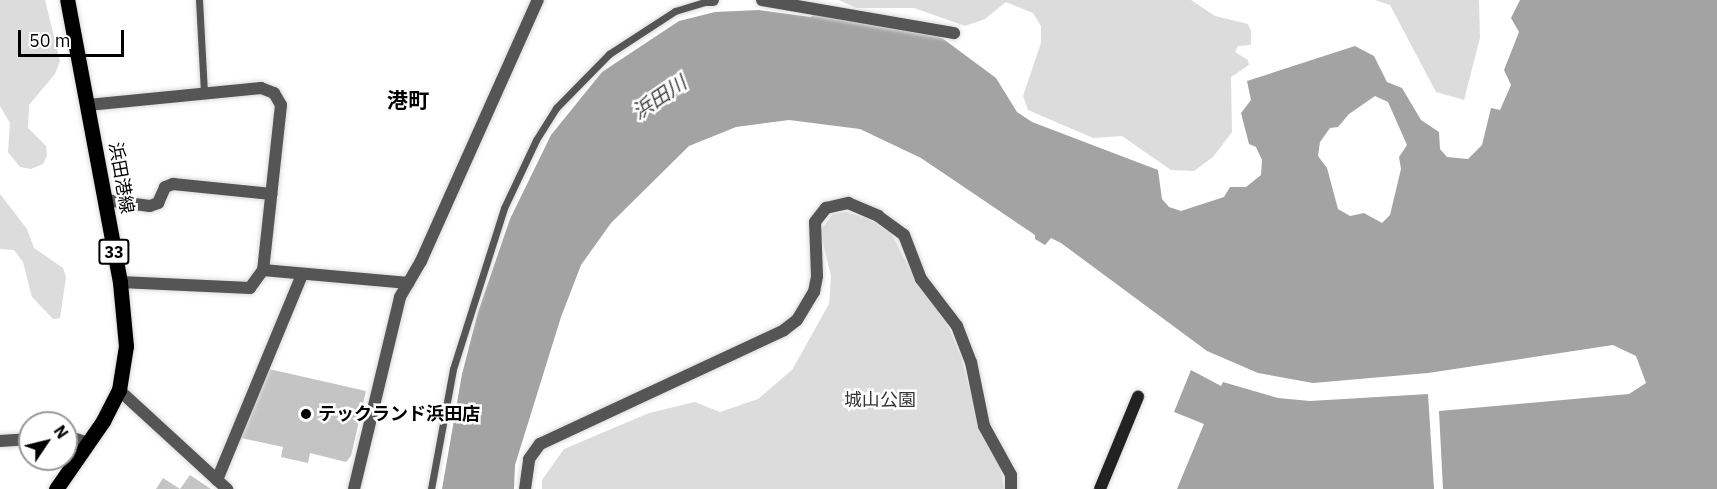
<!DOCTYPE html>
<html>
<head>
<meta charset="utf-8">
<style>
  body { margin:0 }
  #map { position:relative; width:1717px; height:489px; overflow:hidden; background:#fff; font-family:"IBM Plex Sans","Noto Sans JP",sans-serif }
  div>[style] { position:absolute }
  .green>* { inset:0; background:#dcdcdc }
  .water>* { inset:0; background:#a3a3a3 }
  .building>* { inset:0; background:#c4c4c4 }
  .roads { filter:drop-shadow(0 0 2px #dbdbdb) drop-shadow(0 0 2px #dbdbdb) }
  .lane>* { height:7px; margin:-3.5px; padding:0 3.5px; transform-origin:3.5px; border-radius:3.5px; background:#555 }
  .street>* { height:12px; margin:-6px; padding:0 6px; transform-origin:6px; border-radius:6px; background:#555 }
  .secondary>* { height:12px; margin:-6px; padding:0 6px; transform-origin:6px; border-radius:6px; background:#222 }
  .primary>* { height:15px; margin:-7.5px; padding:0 7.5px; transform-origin:7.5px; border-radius:7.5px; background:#000 }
  .dots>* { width:16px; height:16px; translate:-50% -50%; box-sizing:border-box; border:3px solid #fff; border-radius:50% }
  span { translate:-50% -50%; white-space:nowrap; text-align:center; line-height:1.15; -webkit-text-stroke:5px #fff; paint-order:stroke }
  .shield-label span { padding:2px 4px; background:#fff; border:2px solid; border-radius:4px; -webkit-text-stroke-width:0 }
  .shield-label { font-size:16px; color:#000; font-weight:700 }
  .street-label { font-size:18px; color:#000 }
  .park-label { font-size:18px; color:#333 }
  .poi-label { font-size:18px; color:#000; font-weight:700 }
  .left { translate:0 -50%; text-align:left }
  .water-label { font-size:20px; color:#444; font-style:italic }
  .quarter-label { font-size:21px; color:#000; font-weight:700 }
  .north { position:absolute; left:18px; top:411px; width:60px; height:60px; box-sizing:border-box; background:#fff; border:2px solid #999; border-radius:50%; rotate:55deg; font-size:16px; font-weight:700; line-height:24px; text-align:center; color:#000 }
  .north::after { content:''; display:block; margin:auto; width:21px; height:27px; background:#000; clip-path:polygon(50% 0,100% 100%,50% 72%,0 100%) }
  .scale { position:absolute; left:18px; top:30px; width:106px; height:27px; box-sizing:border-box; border:3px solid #000; border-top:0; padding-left:8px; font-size:18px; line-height:21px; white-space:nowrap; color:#000; -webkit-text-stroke:4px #fff; paint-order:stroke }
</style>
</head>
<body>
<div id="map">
  <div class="green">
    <i style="clip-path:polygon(0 0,45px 0,60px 61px,55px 74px,29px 105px,28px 128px,46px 146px,47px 156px,43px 164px,31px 169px,20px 167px,8px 152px,10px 123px,0 106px)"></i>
    <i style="clip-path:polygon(839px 0,1191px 0,1215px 16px,1248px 24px,1251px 31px,1251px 45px,1238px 46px,1235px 52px,1248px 60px,1249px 65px,1231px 77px,1232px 132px,1213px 157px,1194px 171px,1171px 170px,1122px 136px,1093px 138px,1028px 110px,1023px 96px,1041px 43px,1041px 26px,1033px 13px,1006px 2px,985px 19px,965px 26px,914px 8px,856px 8px)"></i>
    <i style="clip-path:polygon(1375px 0,1479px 0,1480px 38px,1464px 100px,1436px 92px,1390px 5px)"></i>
    <i style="clip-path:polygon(0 194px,27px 229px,34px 248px,63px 268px,66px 277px,60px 318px,53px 319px,32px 297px,23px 262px,14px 250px,0 249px)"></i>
    <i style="clip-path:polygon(846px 212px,869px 219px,892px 234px,912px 274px,947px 324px,961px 356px,979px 426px,1000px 465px,1004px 489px,542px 489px,542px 480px,564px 449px,649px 413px,695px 402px,720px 412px,758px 399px,792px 370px,829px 304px,831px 276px,820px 231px,833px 214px)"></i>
  </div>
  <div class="water">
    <i style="clip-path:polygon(evenodd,1520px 0,1717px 0,1717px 489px,1443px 489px,1439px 411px,1629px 394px,1646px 383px,1636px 356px,1613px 345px,1428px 373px,1313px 383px,1258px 373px,1207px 351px,1061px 243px,1051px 238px,1045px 245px,1035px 239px,1035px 235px,921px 158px,860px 129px,789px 120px,736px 127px,689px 146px,611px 223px,581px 265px,561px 317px,515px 465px,514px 489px,442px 489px,462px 374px,478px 312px,510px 219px,551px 135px,602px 72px,679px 21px,715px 12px,759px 10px,811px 17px,814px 13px,938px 35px,996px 78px,1017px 112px,1032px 122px,1158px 170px,1162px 199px,1169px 207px,1181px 211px,1224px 197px,1230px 187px,1246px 187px,1261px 175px,1262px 160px,1256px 147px,1249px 144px,1241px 113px,1251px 100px,1247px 81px,1355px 46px,1374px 56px,1387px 82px,1402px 88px,1421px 120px,1439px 132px,1440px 149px,1447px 157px,1468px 159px,1482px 145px,1491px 108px,1500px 110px,1511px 85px,1504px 70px,1519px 32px,1511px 18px,1520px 0,1375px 96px,1388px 102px,1407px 145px,1399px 157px,1401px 169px,1390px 215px,1382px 223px,1364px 213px,1350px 216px,1338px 209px,1327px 168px,1318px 156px,1320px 142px,1330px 128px,1338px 127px,1349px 114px,1375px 96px)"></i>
    <i style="clip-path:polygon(1191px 370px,1221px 386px,1223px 382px,1278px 398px,1310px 401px,1428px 394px,1434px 489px,1177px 489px,1204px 424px,1174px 412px)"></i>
  </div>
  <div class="building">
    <i style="clip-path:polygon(269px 369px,366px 391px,351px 456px,346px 462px,310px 453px,308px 463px,281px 457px,283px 447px,241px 438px)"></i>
    <i style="clip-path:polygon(190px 475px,211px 489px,180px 489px)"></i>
    <i style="clip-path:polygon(163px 478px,180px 489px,156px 489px)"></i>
  </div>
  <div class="roads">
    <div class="lane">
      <i style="left:199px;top:0;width:93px;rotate:86.9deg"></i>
      <i style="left:431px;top:489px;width:122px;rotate:-79.6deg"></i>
      <i style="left:453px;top:369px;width:169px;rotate:-72.4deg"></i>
      <i style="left:504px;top:208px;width:75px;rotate:-64.8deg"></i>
      <i style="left:536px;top:140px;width:38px;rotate:-58deg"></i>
      <i style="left:556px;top:108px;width:76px;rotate:-45.5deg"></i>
      <i style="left:609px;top:54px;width:79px;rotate:-33.1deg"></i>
      <i style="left:675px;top:11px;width:34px;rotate:-17deg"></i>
    </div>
    <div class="street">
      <i style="left:707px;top:0;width:6px"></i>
      <i style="left:762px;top:0;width:195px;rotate:9.8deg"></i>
      <i style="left:88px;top:105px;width:174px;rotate:-5.6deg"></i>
      <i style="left:261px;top:88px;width:14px;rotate:21deg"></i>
      <i style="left:274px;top:93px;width:14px;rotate:60deg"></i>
      <i style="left:281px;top:105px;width:166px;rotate:96.2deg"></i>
      <i style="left:263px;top:270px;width:22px;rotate:126deg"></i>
      <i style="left:250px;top:288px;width:130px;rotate:-177.4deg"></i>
      <i style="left:105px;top:200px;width:45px;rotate:7.6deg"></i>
      <i style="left:150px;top:206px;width:9px;rotate:-21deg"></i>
      <i style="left:158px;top:203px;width:17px;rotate:-66deg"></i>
      <i style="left:165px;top:187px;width:9px;rotate:-21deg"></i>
      <i style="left:173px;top:184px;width:99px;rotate:5.8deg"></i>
      <i style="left:263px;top:270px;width:146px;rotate:5.1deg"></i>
      <i style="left:119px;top:390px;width:147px;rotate:42.5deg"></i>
      <i style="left:66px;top:436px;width:24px;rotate:17deg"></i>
      <i style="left:0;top:441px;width:30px;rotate:-4deg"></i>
      <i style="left:217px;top:480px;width:222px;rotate:-67.5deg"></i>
      <i style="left:354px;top:489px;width:197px;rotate:-76.5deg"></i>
      <i style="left:400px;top:297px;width:42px;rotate:-59.7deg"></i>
      <i style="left:421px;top:261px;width:286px;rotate:-65.9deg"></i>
      <i style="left:525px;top:489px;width:30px;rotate:-82deg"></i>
      <i style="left:529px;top:459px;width:19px;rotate:-54deg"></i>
      <i style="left:540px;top:444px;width:269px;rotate:-25deg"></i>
      <i style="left:784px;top:330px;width:16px;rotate:-38deg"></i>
      <i style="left:797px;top:320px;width:33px;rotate:-59deg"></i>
      <i style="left:814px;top:292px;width:16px;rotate:-79deg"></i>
      <i style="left:817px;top:276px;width:54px;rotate:-92.1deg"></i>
      <i style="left:815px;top:222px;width:18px;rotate:-52deg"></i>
      <i style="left:826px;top:208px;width:23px;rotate:-13deg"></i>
      <i style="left:848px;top:203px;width:33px;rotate:23deg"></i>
      <i style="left:878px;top:216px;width:32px;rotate:36deg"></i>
      <i style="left:904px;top:235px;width:47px;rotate:68.9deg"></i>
      <i style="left:921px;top:279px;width:59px;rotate:52.5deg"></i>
      <i style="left:957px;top:326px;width:39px;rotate:69deg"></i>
      <i style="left:971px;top:362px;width:65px;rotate:78.5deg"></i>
      <i style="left:984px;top:426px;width:56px;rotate:61.1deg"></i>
      <i style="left:1011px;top:475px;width:14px;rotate:90deg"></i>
    </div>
    <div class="secondary">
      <i style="left:1100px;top:489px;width:100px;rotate:-67.6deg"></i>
    </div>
    <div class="primary">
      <i style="left:56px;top:489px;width:83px;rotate:-55.3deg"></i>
      <i style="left:103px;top:421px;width:35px;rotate:-63deg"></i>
      <i style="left:119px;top:390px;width:45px;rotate:-81deg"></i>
      <i style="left:126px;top:346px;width:64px;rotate:-95.4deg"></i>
      <i style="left:120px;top:282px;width:287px;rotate:-100.6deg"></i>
    </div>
  </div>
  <div class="dots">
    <i style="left:306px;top:414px;background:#000"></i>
  </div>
  <div class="shield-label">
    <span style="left:114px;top:252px">33</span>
  </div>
  <div class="street-label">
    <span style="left:121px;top:178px;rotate:80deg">浜田港線</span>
  </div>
  <div class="park-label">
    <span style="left:880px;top:400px">城山公園</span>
  </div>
  <div class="poi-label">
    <span class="left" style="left:318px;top:414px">テックランド浜田店</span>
  </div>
  <div class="water-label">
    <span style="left:659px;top:97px;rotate:-34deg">浜田川</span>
  </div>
  <div class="quarter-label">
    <span style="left:408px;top:100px">港町</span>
  </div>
  <div class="north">N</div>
  <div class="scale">50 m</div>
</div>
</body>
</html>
